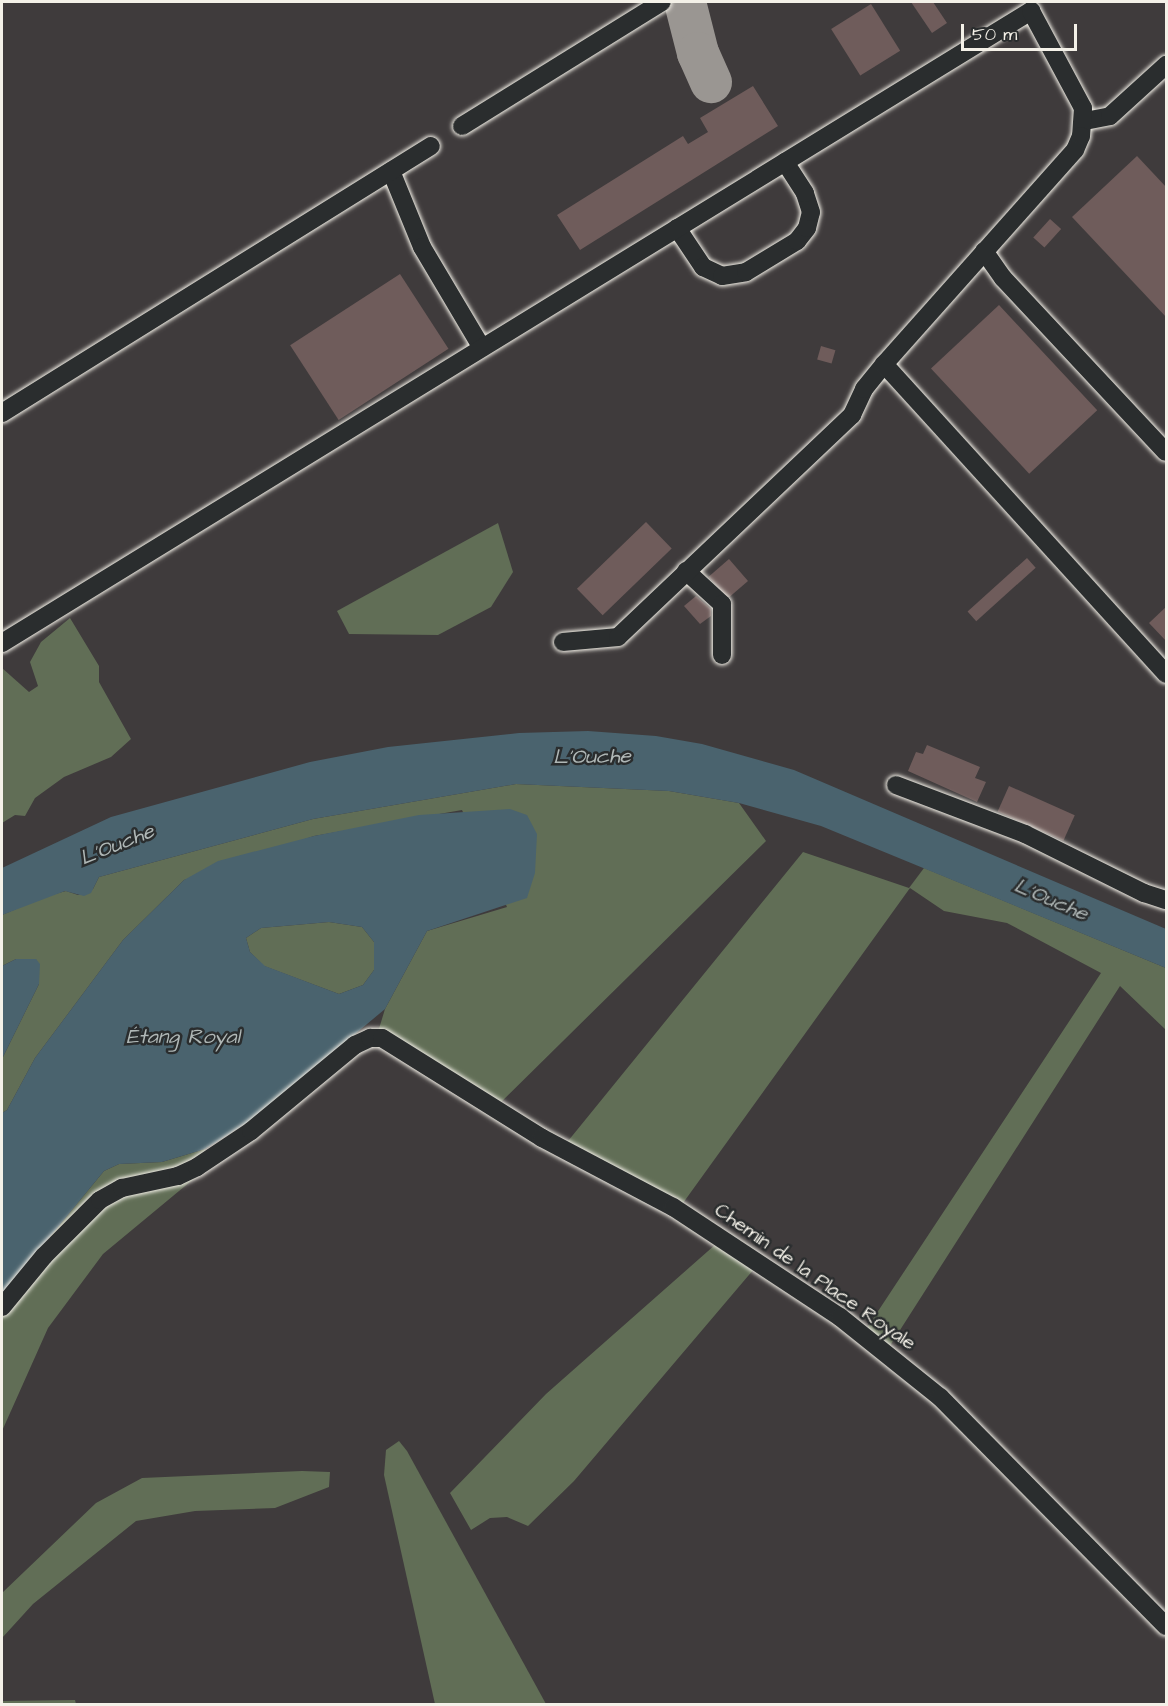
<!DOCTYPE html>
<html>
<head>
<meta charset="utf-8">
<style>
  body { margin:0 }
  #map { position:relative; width:1168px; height:1706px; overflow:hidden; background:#3f3b3c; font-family:"Architects Daughter",sans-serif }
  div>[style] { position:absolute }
  .green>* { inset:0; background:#616e56 }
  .water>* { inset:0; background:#4a636e }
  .taxiway>* { height:42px; margin:-21px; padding:0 21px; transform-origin:21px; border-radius:21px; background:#9a9692 }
  .building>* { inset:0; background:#6f5c5b; transform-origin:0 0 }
  .roads { filter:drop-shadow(0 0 2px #f4f1e8) drop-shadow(0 0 2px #f4f1e8) }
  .minor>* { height:18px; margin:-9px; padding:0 9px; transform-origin:9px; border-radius:9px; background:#2a2d2e }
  span { translate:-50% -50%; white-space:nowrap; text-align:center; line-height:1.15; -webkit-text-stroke:5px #2a2d2e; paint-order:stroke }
  .street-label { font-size:20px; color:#f4f1e8 }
  .water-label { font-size:21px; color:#b0b8b7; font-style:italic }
  .frame { position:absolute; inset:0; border:3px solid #f4f1e8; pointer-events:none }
  .scale { position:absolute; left:961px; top:24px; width:116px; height:27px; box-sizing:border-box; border:3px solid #f4f1e8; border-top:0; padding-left:8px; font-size:18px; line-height:21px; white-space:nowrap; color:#f4f1e8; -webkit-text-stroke:4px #2a2d2e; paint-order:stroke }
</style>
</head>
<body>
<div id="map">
  <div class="green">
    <i style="clip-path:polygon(498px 523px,513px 572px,491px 607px,438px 635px,349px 634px,337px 611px)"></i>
    <i style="clip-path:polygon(70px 618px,99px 666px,99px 682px,131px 739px,111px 757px,64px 777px,35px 798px,25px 816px,15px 815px,2px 823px,2px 668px,29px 692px,38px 686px,30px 662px,41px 642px)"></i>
    <i style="clip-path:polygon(516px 784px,669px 791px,739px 803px,766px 841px,496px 1107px,378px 1032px,385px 1009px,427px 931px,507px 907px,462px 810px,314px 836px,184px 880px,123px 940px,35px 1058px,7px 1110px,2px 1113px,2px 1059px,39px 984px,36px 959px,16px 959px,2px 966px,2px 915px,44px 897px,66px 891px,78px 895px,93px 889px,99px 877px,313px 819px)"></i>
    <i style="clip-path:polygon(803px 852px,909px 888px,924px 868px,1166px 968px,1166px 1030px,1120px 986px,886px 1352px,863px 1334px,1101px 973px,1007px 923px,944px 911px,910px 888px,678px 1210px,564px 1146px)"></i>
    <i style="clip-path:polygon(329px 922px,362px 927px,374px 942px,374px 970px,363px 985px,339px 994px,264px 966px,250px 952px,246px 938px,261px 928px)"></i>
    <i style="clip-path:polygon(205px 1149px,214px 1162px,103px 1254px,48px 1328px,2px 1431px,2px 1295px,104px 1171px,119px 1164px,162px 1162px)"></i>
    <i style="clip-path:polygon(716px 1244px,754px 1269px,574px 1481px,528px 1526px,507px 1517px,490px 1518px,471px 1530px,450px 1493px,546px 1394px)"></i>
    <i style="clip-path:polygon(399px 1441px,407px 1451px,546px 1704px,435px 1704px,384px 1475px,386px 1450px)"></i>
    <i style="clip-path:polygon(302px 1471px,330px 1472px,329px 1487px,275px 1508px,195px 1511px,136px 1521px,33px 1604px,2px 1638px,2px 1593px,96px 1503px,142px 1478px)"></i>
    <i style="clip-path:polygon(75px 1700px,76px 1704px,2px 1704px,2px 1701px)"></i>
  </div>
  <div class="water">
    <i style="clip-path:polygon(588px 731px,656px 736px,702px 744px,794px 770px,1166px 929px,1166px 968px,821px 826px,739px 803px,669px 791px,516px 784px,313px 819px,99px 877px,91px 893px,84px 896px,65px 891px,2px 915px,2px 868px,111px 817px,310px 762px,388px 747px,519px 733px)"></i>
    <i style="clip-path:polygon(evenodd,510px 809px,527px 815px,537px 834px,535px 873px,527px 898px,427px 931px,385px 1009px,257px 1116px,223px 1138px,205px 1149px,162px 1162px,119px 1164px,104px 1171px,2px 1295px,2px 1113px,7px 1110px,35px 1058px,123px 940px,184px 880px,218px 861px,314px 836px,419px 815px,510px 809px,329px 922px,362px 927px,374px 942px,374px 970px,363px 985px,339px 994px,265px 966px,250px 952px,246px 938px,261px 928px,329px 922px)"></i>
    <i style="clip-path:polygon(16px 959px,36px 959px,40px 964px,39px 984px,2px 1059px,2px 966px)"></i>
  </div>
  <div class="taxiway">
    <i style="left:685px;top:2px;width:53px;rotate:75.7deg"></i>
    <i style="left:698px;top:53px;width:32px;rotate:66deg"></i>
  </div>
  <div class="building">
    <i style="clip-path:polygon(911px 2px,933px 2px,947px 23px,932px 33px)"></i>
    <i style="left:871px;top:4px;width:55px;height:47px;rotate:58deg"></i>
    <i style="clip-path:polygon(753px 86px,778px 126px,580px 250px,557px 215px,683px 136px,688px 144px,708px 132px,700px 118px)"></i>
    <i style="clip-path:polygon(1137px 156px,1167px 188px,1167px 318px,1072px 217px)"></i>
    <i style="left:1050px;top:219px;width:15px;height:25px;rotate:42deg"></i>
    <i style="left:400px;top:274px;width:89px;height:131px;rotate:57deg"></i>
    <i style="left:999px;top:305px;width:144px;height:93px;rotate:47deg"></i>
    <i style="left:821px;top:346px;width:15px;height:14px;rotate:16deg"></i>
    <i style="left:646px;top:522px;width:37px;height:96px;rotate:46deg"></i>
    <i style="left:1027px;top:558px;width:13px;height:80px;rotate:48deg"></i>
    <i style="left:729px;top:559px;width:29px;height:27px;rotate:49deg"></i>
    <i style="clip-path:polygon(696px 596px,711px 609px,711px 616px,700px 624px,684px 606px)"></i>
    <i style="clip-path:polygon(1167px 606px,1167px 642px,1149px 623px)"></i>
    <i style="clip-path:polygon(927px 745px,980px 767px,975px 778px,986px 782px,977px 802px,908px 771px,916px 752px,923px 754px)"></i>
    <i style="left:1009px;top:786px;width:72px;height:28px;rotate:24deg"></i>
  </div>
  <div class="roads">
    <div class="minor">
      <i style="left:1085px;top:121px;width:25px;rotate:-11deg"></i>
      <i style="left:1110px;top:116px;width:76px;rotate:-42.3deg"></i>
      <i style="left:462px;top:126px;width:235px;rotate:-31.8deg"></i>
      <i style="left:391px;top:171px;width:82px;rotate:67.8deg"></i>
      <i style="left:422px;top:247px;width:117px;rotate:59.3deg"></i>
      <i style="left:677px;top:228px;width:47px;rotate:56.3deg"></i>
      <i style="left:703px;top:267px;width:21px;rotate:25deg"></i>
      <i style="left:722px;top:276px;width:24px;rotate:-9deg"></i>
      <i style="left:746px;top:272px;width:60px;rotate:-31.3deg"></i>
      <i style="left:797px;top:241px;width:16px;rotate:-52deg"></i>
      <i style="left:807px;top:228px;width:16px;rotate:-76deg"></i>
      <i style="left:811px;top:212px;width:20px;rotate:-108deg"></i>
      <i style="left:805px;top:193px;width:37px;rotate:-123deg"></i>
      <i style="left:984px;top:251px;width:33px;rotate:55deg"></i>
      <i style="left:1003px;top:278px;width:238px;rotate:46.9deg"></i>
      <i style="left:2px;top:413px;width:505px;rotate:-31.9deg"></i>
      <i style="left:686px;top:571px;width:49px;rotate:42.5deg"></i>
      <i style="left:722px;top:604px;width:51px;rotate:90deg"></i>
      <i style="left:563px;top:642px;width:55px;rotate:-5.2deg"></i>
      <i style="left:618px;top:637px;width:323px;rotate:-43.5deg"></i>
      <i style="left:852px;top:415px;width:29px;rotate:-65deg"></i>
      <i style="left:864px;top:389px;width:32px;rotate:-51deg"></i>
      <i style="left:2px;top:643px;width:1208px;rotate:-31.56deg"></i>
      <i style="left:1031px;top:11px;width:110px;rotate:61.8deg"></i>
      <i style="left:1083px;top:108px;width:28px;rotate:94deg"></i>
      <i style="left:1081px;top:136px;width:15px;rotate:113deg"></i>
      <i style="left:1075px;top:150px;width:287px;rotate:131.7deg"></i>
      <i style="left:884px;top:364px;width:419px;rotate:47.7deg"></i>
      <i style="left:896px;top:785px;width:138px;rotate:20.8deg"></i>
      <i style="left:1025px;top:834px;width:133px;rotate:26.4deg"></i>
      <i style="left:1144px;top:893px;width:23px;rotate:18deg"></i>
      <i style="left:2px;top:1307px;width:66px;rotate:-50.5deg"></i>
      <i style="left:44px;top:1256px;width:79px;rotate:-45deg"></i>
      <i style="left:100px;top:1200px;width:25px;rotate:-29deg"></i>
      <i style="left:122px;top:1188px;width:57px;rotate:-12.1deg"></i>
      <i style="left:178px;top:1176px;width:21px;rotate:-25deg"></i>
      <i style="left:197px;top:1167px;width:65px;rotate:-33.7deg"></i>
      <i style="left:251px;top:1131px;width:135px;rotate:-39.6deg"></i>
      <i style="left:355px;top:1045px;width:17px;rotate:-25deg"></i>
      <i style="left:370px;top:1038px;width:12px"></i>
      <i style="left:382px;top:1038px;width:189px;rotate:32deg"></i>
      <i style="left:542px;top:1138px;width:148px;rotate:27.8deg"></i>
      <i style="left:673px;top:1207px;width:200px;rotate:33.4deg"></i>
      <i style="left:840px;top:1317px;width:128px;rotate:38.7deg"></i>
      <i style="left:940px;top:1397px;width:322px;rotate:45.4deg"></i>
    </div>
  </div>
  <div class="street-label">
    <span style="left:815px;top:1277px;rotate:35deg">Chemin de la Place Royale</span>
  </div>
  <div class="water-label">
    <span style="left:592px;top:757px;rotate:-1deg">L'Ouche</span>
    <span style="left:117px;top:845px;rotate:-22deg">L'Ouche</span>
    <span style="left:1051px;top:900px;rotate:23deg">L'Ouche</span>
    <span style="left:183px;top:1037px">Étang Royal</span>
  </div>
  <div class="frame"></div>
  <div class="scale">50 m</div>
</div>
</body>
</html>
